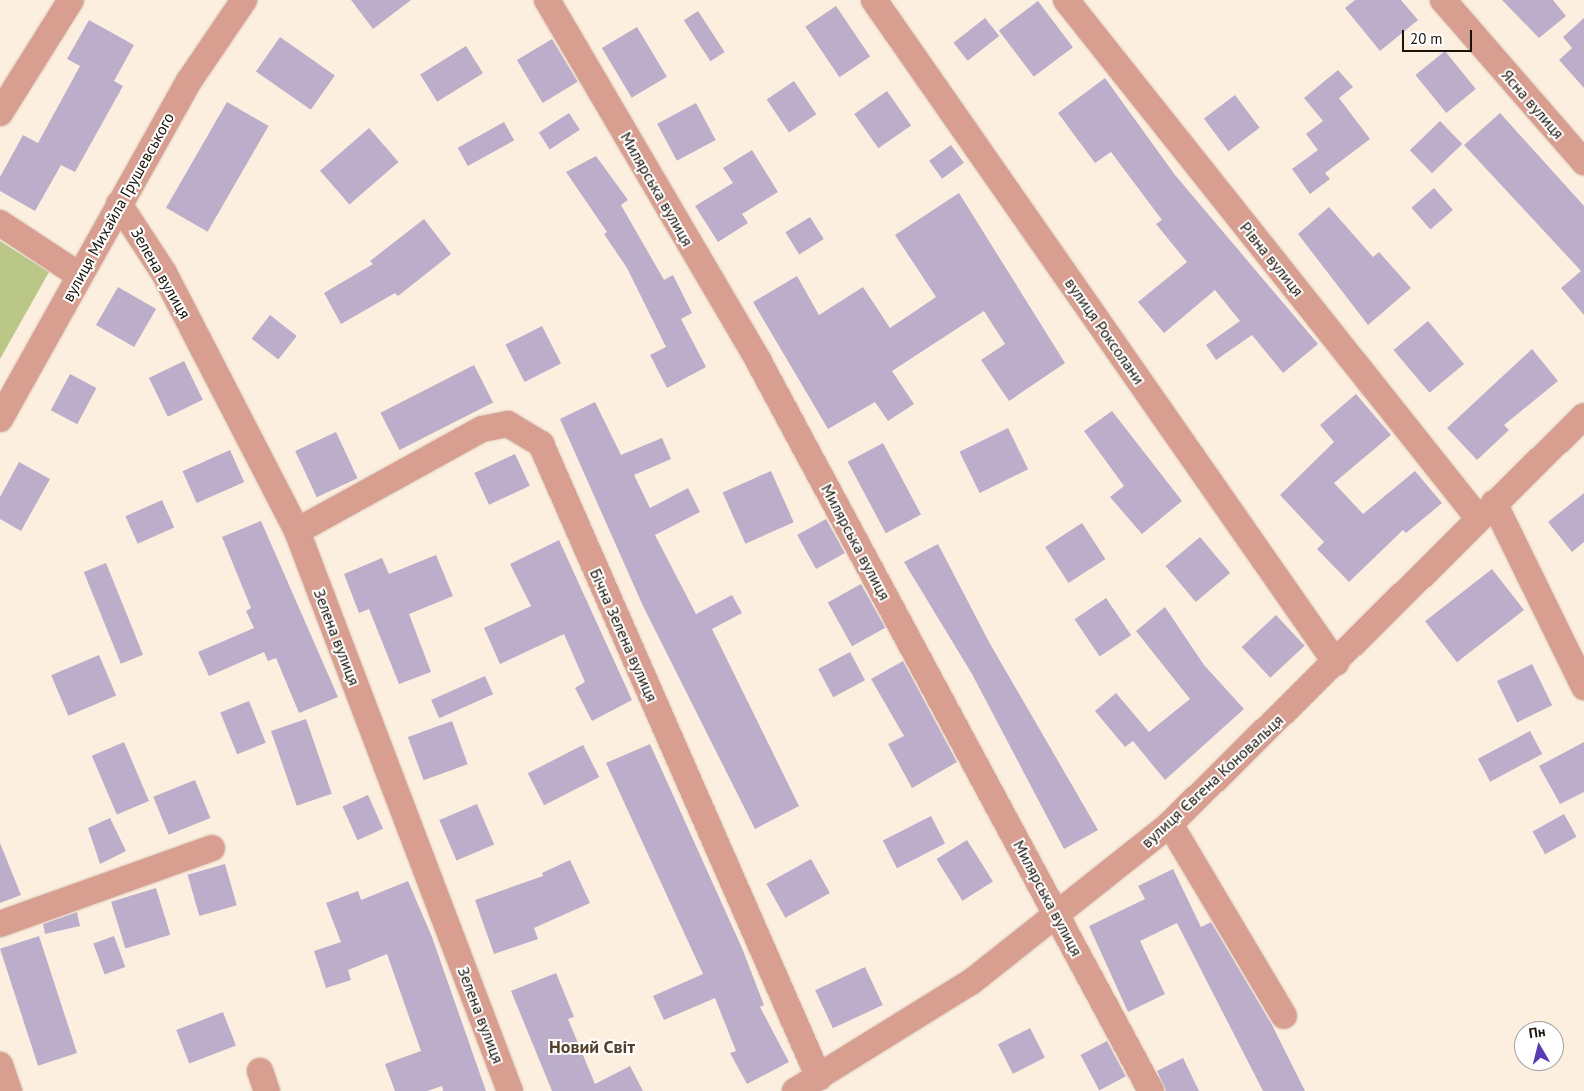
<!DOCTYPE html>
<html>
<head>
<meta charset="utf-8">
<style>
  body { margin:0 }
  #map { position:relative; width:1584px; height:1091px; overflow:hidden; background:#fdefe0; font-family:"PT Sans",sans-serif }
  div>[style] { position:absolute }
  .green>* { inset:0; background:#bac786 }
  .building>* { inset:0; background:#bcaeca; transform-origin:0 0 }
  .roads { filter:drop-shadow(0 0 1px #d9ccbe) drop-shadow(0 0 1px #d9ccbe) }
  .minor>* { height:26px; margin:-13px; padding:0 13px; transform-origin:13px; border-radius:13px; background:#d89e90 }
  span { translate:-50% -50%; white-space:nowrap; text-align:center; line-height:1.15; -webkit-text-stroke:4px #fff; paint-order:stroke }
  .street-label { font-size:16px; color:#1a1309 }
  .neighbourhood-label { font-size:18px; color:#52402b; font-weight:700 }
  .north { position:absolute; left:1514px; top:1021px; width:50px; height:50px; box-sizing:border-box; background:#fff; border:1px solid #a3a19d; border-radius:50%; rotate:352deg; font-size:14px; font-weight:700; line-height:20px; text-align:center; color:#1a1309 }
  .north::after { content:''; display:block; margin:auto; width:18px; height:22px; background:#583ab2; clip-path:polygon(50% 0,100% 100%,50% 72%,0 100%) }
  .scale { position:absolute; left:1402px; top:30px; width:70px; height:22px; box-sizing:border-box; border:2px solid #1a1309; border-top:0; padding-left:6px; font-size:15px; line-height:18px; white-space:nowrap; color:#1a1309; -webkit-text-stroke:4px #fff; paint-order:stroke }
</style>
</head>
<body>
<div id="map">
  <div class="green">
    <i style="clip-path:polygon(0 241px,49px 272px,0 359px)"></i>
  </div>
  <div class="building">
    <i style="clip-path:polygon(351px 0,411px 0,373px 29px)"></i>
    <i style="clip-path:polygon(1355px 0,1401px 0,1418px 20px,1380px 51px,1345px 8px)"></i>
    <i style="clip-path:polygon(1502px 0,1553px 0,1566px 16px,1539px 38px)"></i>
    <i style="left:1038px;top:1px;width:58px;height:49px;rotate:53deg"></i>
    <i style="left:836px;top:6px;width:61px;height:37px;rotate:56deg"></i>
    <i style="left:698px;top:11px;width:49px;height:17px;rotate:57deg"></i>
    <i style="left:985px;top:18px;width:23px;height:40px;rotate:52deg"></i>
    <i style="clip-path:polygon(1584px 18px,1584px 88px,1559px 60px,1572px 48px,1563px 37px)"></i>
    <i style="clip-path:polygon(89px 20px,134px 45px,114px 81px,123px 86px,75px 172px,61px 165px,35px 211px,0 191px,0 177px,23px 135px,38px 143px,80px 66px,67px 59px)"></i>
    <i style="left:637px;top:27px;width:58px;height:41px;rotate:59deg"></i>
    <i style="left:280px;top:37px;width:67px;height:42px;rotate:35deg"></i>
    <i style="left:552px;top:39px;width:50px;height:41px;rotate:59deg"></i>
    <i style="left:466px;top:46px;width:32px;height:54px;rotate:58deg"></i>
    <i style="left:1445px;top:51px;width:49px;height:38px;rotate:51deg"></i>
    <i style="clip-path:polygon(1338px 70px,1353px 87px,1339px 98px,1370px 139px,1325px 173px,1330px 179px,1310px 194px,1292px 169px,1318px 150px,1306px 134px,1323px 121px,1304px 98px)"></i>
    <i style="clip-path:polygon(1105px 78px,1175px 175px,1318px 344px,1283px 373px,1252px 335px,1216px 360px,1206px 345px,1240px 321px,1215px 290px,1164px 333px,1138px 302px,1187px 262px,1156px 224px,1162px 220px,1111px 152px,1095px 163px,1058px 113px)"></i>
    <i style="left:794px;top:81px;width:40px;height:33px;rotate:56deg"></i>
    <i style="left:887px;top:91px;width:42px;height:40px;rotate:55deg"></i>
    <i style="left:1235px;top:95px;width:41px;height:39px;rotate:53deg"></i>
    <i style="left:227px;top:102px;width:48px;height:122px;rotate:30deg"></i>
    <i style="left:696px;top:103px;width:42px;height:44px;rotate:62deg"></i>
    <i style="left:569px;top:113px;width:20px;height:36px;rotate:57deg"></i>
    <i style="clip-path:polygon(1500px 113px,1584px 206px,1584px 315px,1561px 288px,1581px 271px,1464px 145px)"></i>
    <i style="left:1440px;top:121px;width:32px;height:42px;rotate:46deg"></i>
    <i style="left:504px;top:122px;width:21px;height:53px;rotate:61deg"></i>
    <i style="left:369px;top:128px;width:45px;height:65px;rotate:49deg"></i>
    <i style="left:951px;top:145px;width:22px;height:27px;rotate:54deg"></i>
    <i style="clip-path:polygon(752px 150px,778px 192px,742px 214px,748px 223px,718px 242px,695px 206px,733px 183px,723px 168px)"></i>
    <i style="clip-path:polygon(596px 156px,628px 200px,621px 205px,664px 280px,673px 275px,692px 313px,681px 319px,706px 367px,667px 388px,650px 355px,666px 347px,627px 268px,604px 234px,607px 232px,566px 172px)"></i>
    <i style="left:1434px;top:188px;width:29px;height:30px;rotate:49deg"></i>
    <i style="clip-path:polygon(959px 193px,1065px 363px,1009px 401px,981px 360px,1005px 344px,984px 311px,892px 371px,914px 404px,888px 421px,875px 402px,828px 429px,753px 302px,797px 276px,819px 315px,863px 287px,890px 328px,936px 297px,895px 235px)"></i>
    <i style="clip-path:polygon(1329px 207px,1373px 257px,1379px 252px,1411px 288px,1368px 325px,1298px 234px)"></i>
    <i style="left:810px;top:217px;width:26px;height:29px;rotate:58deg"></i>
    <i style="clip-path:polygon(424px 219px,451px 254px,398px 296px,395px 293px,341px 324px,324px 293px,373px 264px,370px 261px)"></i>
    <i style="left:118px;top:287px;width:44px;height:44px;rotate:30deg"></i>
    <i style="left:270px;top:315px;width:34px;height:30px;rotate:38deg"></i>
    <i style="left:1428px;top:321px;width:56px;height:45px;rotate:50deg"></i>
    <i style="left:542px;top:326px;width:42px;height:41px;rotate:63deg"></i>
    <i style="clip-path:polygon(1532px 349px,1558px 381px,1504px 425px,1509px 430px,1477px 460px,1447px 428px)"></i>
    <i style="left:184px;top:361px;width:43px;height:39px;rotate:64deg"></i>
    <i style="left:474px;top:365px;width:42px;height:105px;rotate:63deg"></i>
    <i style="left:70px;top:374px;width:30px;height:41px;rotate:28deg"></i>
    <i style="clip-path:polygon(1356px 394px,1391px 435px,1334px 483px,1363px 514px,1415px 471px,1442px 503px,1406px 533px,1403px 530px,1349px 582px,1317px 549px,1324px 542px,1280px 495px,1334px 442px,1320px 425px)"></i>
    <i style="clip-path:polygon(595px 402px,621px 455px,662px 438px,671px 459px,634px 475px,650px 508px,688px 488px,700px 512px,655px 535px,696px 614px,732px 595px,742px 613px,712px 629px,799px 806px,755px 829px,643px 606px,560px 419px)"></i>
    <i style="clip-path:polygon(1112px 411px,1182px 501px,1142px 534px,1110px 497px,1124px 486px,1084px 431px)"></i>
    <i style="left:1008px;top:428px;width:46px;height:54px;rotate:64deg"></i>
    <i style="left:336px;top:432px;width:51px;height:45px;rotate:65deg"></i>
    <i style="left:883px;top:443px;width:81px;height:40px;rotate:62deg"></i>
    <i style="left:230px;top:450px;width:35px;height:52px;rotate:66deg"></i>
    <i style="left:515px;top:454px;width:35px;height:45px;rotate:65deg"></i>
    <i style="clip-path:polygon(19px 462px,50px 479px,21px 531px,0 519px,0 497px)"></i>
    <i style="left:771px;top:471px;width:56px;height:53px;rotate:66deg"></i>
    <i style="clip-path:polygon(1584px 493px,1584px 542px,1572px 552px,1548px 522px)"></i>
    <i style="left:162px;top:500px;width:30px;height:40px;rotate:66deg"></i>
    <i style="left:826px;top:519px;width:39px;height:33px;rotate:61deg"></i>
    <i style="clip-path:polygon(261px 521px,338px 697px,299px 713px,276px 658px,268px 661px,264px 652px,209px 676px,198px 652px,254px 628px,246px 611px,251px 608px,222px 537px)"></i>
    <i style="left:1082px;top:523px;width:43px;height:44px;rotate:57deg"></i>
    <i style="left:1200px;top:537px;width:47px;height:45px;rotate:50deg"></i>
    <i style="clip-path:polygon(559px 540px,632px 700px,592px 721px,575px 688px,585px 682px,564px 634px,500px 664px,484px 628px,531px 606px,510px 564px)"></i>
    <i style="clip-path:polygon(938px 544px,989px 642px,1098px 830px,1064px 849px,972px 674px,904px 562px)"></i>
    <i style="clip-path:polygon(436px 555px,453px 596px,409px 614px,431px 672px,399px 684px,369px 609px,359px 613px,344px 574px,382px 558px,389px 574px)"></i>
    <i style="left:106px;top:563px;width:99px;height:24px;rotate:68deg"></i>
    <i style="left:1492px;top:569px;width:52px;height:85px;rotate:52deg"></i>
    <i style="left:861px;top:584px;width:50px;height:38px;rotate:61deg"></i>
    <i style="left:1106px;top:598px;width:45px;height:38px;rotate:56deg"></i>
    <i style="clip-path:polygon(1165px 607px,1204px 665px,1244px 709px,1165px 780px,1133px 741px,1125px 747px,1095px 711px,1116px 693px,1149px 732px,1190px 699px,1136px 631px)"></i>
    <i style="left:1276px;top:615px;width:42px;height:47px;rotate:47deg"></i>
    <i style="left:850px;top:652px;width:32px;height:36px;rotate:62deg"></i>
    <i style="left:99px;top:655px;width:44px;height:52px;rotate:67deg"></i>
    <i style="clip-path:polygon(903px 661px,957px 762px,912px 788px,888px 744px,904px 736px,871px 679px)"></i>
    <i style="left:1532px;top:664px;width:46px;height:39px;rotate:64deg"></i>
    <i style="left:485px;top:676px;width:20px;height:59px;rotate:66deg"></i>
    <i style="left:249px;top:701px;width:45px;height:31px;rotate:68deg"></i>
    <i style="left:306px;top:719px;width:79px;height:37px;rotate:71deg"></i>
    <i style="left:452px;top:721px;width:46px;height:47px;rotate:70deg"></i>
    <i style="left:1530px;top:731px;width:26px;height:59px;rotate:62deg"></i>
    <i style="left:124px;top:742px;width:64px;height:35px;rotate:67deg"></i>
    <i style="clip-path:polygon(1584px 742px,1584px 792px,1560px 804px,1539px 766px)"></i>
    <i style="clip-path:polygon(650px 744px,742px 948px,764px 1005px,760px 1007px,789px 1062px,747px 1084px,730px 1053px,736px 1051px,715px 998px,664px 1020px,653px 996px,703px 974px,606px 763px)"></i>
    <i style="left:583px;top:745px;width:36px;height:62px;rotate:63deg"></i>
    <i style="left:195px;top:780px;width:41px;height:45px;rotate:68deg"></i>
    <i style="left:368px;top:795px;width:37px;height:28px;rotate:66deg"></i>
    <i style="left:477px;top:804px;width:44px;height:41px;rotate:67deg"></i>
    <i style="left:1564px;top:814px;width:26px;height:36px;rotate:61deg"></i>
    <i style="left:931px;top:816px;width:31px;height:54px;rotate:63deg"></i>
    <i style="clip-path:polygon(110px 818px,126px 851px,100px 864px,88px 828px)"></i>
    <i style="left:967px;top:840px;width:49px;height:36px;rotate:58deg"></i>
    <i style="clip-path:polygon(0 843px,21px 895px,0 903px)"></i>
    <i style="left:811px;top:859px;width:39px;height:51px;rotate:61deg"></i>
    <i style="clip-path:polygon(570px 860px,590px 903px,534px 928px,538px 939px,494px 954px,475px 900px,543px 876px,542px 873px)"></i>
    <i style="left:225px;top:864px;width:43px;height:39px;rotate:74deg"></i>
    <i style="clip-path:polygon(1173px 869px,1201px 927px,1211px 922px,1272px 1025px,1305px 1091px,1263px 1091px,1177px 923px,1140px 941px,1165px 994px,1128px 1012px,1089px 926px,1145px 899px,1138px 886px)"></i>
    <i style="clip-path:polygon(408px 881px,432px 937px,486px 1091px,443px 1091px,442px 1086px,427px 1091px,395px 1091px,385px 1064px,421px 1051px,387px 954px,348px 970px,351px 980px,326px 988px,314px 951px,341px 942px,326px 903px,358px 891px,361px 900px)"></i>
    <i style="left:156px;top:888px;width:49px;height:47px;rotate:73deg"></i>
    <i style="clip-path:polygon(77px 912px,80px 926px,45px 934px,43px 924px)"></i>
    <i style="left:39px;top:936px;width:123px;height:41px;rotate:72deg"></i>
    <i style="left:114px;top:936px;width:33px;height:22px;rotate:70deg"></i>
    <i style="left:865px;top:967px;width:42px;height:55px;rotate:65deg"></i>
    <i style="clip-path:polygon(556px 973px,574px 1017px,568px 1019px,595px 1084px,630px 1066px,643px 1091px,552px 1091px,511px 991px)"></i>
    <i style="left:223px;top:1012px;width:36px;height:50px;rotate:69deg"></i>
    <i style="left:1030px;top:1028px;width:33px;height:36px;rotate:63deg"></i>
    <i style="left:1107px;top:1041px;width:40px;height:30px;rotate:62deg"></i>
    <i style="clip-path:polygon(1183px 1058px,1199px 1091px,1166px 1091px,1157px 1071px)"></i>
  </div>
  <div class="roads">
    <div class="minor">
      <i style="left:547px;top:0;width:420px;rotate:59.6deg"></i>
      <i style="left:759px;top:362px;width:828px;rotate:61.73deg"></i>
      <i style="left:874px;top:0;width:808px;rotate:55.13deg"></i>
      <i style="left:1066px;top:0;width:663px;rotate:51.49deg"></i>
      <i style="left:1443px;top:0;width:215px;rotate:49deg"></i>
      <i style="left:0;top:113px;width:133px;rotate:-57.9deg"></i>
      <i style="left:119px;top:204px;width:82px;rotate:56.9deg"></i>
      <i style="left:164px;top:273px;width:290px;rotate:62.7deg"></i>
      <i style="left:297px;top:531px;width:599px;rotate:69.18deg"></i>
      <i style="left:0;top:223px;width:95px;rotate:33.4deg"></i>
      <i style="left:0;top:419px;width:387px;rotate:-60.8deg"></i>
      <i style="left:189px;top:81px;width:98px;rotate:-55.8deg"></i>
      <i style="left:1494px;top:503px;width:205px;rotate:63.9deg"></i>
      <i style="left:297px;top:531px;width:211px;rotate:-28.9deg"></i>
      <i style="left:482px;top:429px;width:26px;rotate:-11deg"></i>
      <i style="left:508px;top:424px;width:39px;rotate:31deg"></i>
      <i style="left:541px;top:444px;width:692px;rotate:66.32deg"></i>
      <i style="left:1170px;top:824px;width:223px;rotate:59.3deg"></i>
      <i style="left:0;top:924px;width:225px;rotate:-19.7deg"></i>
      <i style="left:0;top:1065px;width:28px;rotate:71deg"></i>
      <i style="left:260px;top:1071px;width:21px;rotate:71deg"></i>
      <i style="left:795px;top:1091px;width:207px;rotate:-31.8deg"></i>
      <i style="left:971px;top:982px;width:254px;rotate:-38.4deg"></i>
      <i style="left:1170px;top:824px;width:581px;rotate:-44.58deg"></i>
    </div>
  </div>
  <div class="street-label">
    <span style="left:1533px;top:104px;rotate:49deg">Ясна вулиця</span>
    <span style="left:657px;top:189px;rotate:60deg">Милярська вулиця</span>
    <span style="left:118px;top:207px;rotate:-61deg">вулиця Михайла Грушевського</span>
    <span style="left:1272px;top:259px;rotate:51deg">Рівна вулиця</span>
    <span style="left:161px;top:273px;rotate:60deg">Зелена вулиця</span>
    <span style="left:1105px;top:331px;rotate:55deg">вулиця Роксолани</span>
    <span style="left:856px;top:542px;rotate:62deg">Милярська вулиця</span>
    <span style="left:624px;top:635px;rotate:66deg">Бічна Зелена вулиця</span>
    <span style="left:337px;top:637px;rotate:69deg">Зелена вулиця</span>
    <span style="left:1212px;top:781px;rotate:-43deg">вулиця Євгена Коновальця</span>
    <span style="left:1048px;top:898px;rotate:62deg">Милярська вулиця</span>
    <span style="left:481px;top:1015px;rotate:69deg">Зелена вулиця</span>
  </div>
  <div class="neighbourhood-label">
    <span style="left:592px;top:1047px">Новий Світ</span>
  </div>
  <div class="north">Пн</div>
  <div class="scale">20 m</div>
</div>
</body>
</html>
